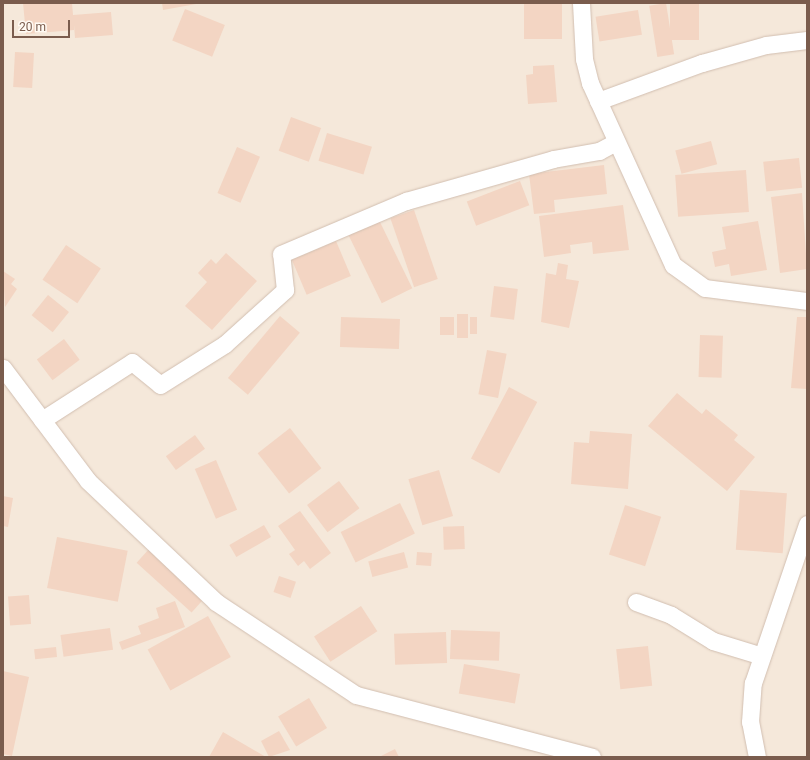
<!DOCTYPE html>
<html>
<head>
<meta charset="utf-8">
<style>
  body { margin:0 }
  #map { position:relative; width:810px; height:760px; overflow:hidden; background:#fdf6ec; font-family:Roboto,sans-serif }
  div>[style] { position:absolute }
  .residential>* { inset:0; background:#f5e8da; transform-origin:0 0 }
  .building>* { inset:0; background:#f3d5c3; transform-origin:0 0 }
  .roads { filter:drop-shadow(0 0 1px #d1beb0) drop-shadow(0 0 1px #d1beb0) }
  .minor>* { height:17px; margin:-8.5px; padding:0 8.5px; transform-origin:8.5px; border-radius:8.5px; background:#fff }
  span { translate:-50% -50%; white-space:nowrap; text-align:center; line-height:1.15; -webkit-text-stroke:3px #fffaf3; paint-order:stroke }
  .frame { position:absolute; inset:0; border:4px solid #7a5c4d; pointer-events:none }
  .scale { position:absolute; left:12px; top:20px; width:58px; height:18px; box-sizing:border-box; border:2px solid #7a5c4d; border-top:0; padding-left:5px; font-size:12px; line-height:14px; white-space:nowrap; color:#7a5c4d; -webkit-text-stroke:3px #fffaf3; paint-order:stroke }
</style>
</head>
<body>
<div id="map">
  <div class="residential">
    <i style="left:3px;top:3px;width:804px;height:754px"></i>
  </div>
  <div class="building">
    <i style="clip-path:polygon(23px 3px,72px 3px,73px 15px,111px 12px,113px 35px,75px 38px,74px 25px,74px 30px,26px 34px)"></i>
    <i style="clip-path:polygon(162px 3px,196px 3px,196px 4px,163px 10px)"></i>
    <i style="left:524px;top:3px;width:38px;height:36px"></i>
    <i style="left:666px;top:3px;width:52px;height:17px;rotate:81deg"></i>
    <i style="left:670px;top:3px;width:29px;height:37px"></i>
    <i style="left:185px;top:9px;width:43px;height:34px;rotate:22deg"></i>
    <i style="left:638px;top:10px;width:25px;height:43px;rotate:81deg"></i>
    <i style="left:15px;top:52px;width:19px;height:35px;rotate:3deg"></i>
    <i style="clip-path:polygon(554px 65px,557px 102px,528px 104px,526px 75px,533px 74px,533px 66px)"></i>
    <i style="left:291px;top:117px;width:32px;height:36px;rotate:20deg"></i>
    <i style="left:327px;top:133px;width:47px;height:29px;rotate:17deg"></i>
    <i style="left:711px;top:141px;width:24px;height:37px;rotate:75deg"></i>
    <i style="left:237px;top:147px;width:25px;height:50px;rotate:23deg"></i>
    <i style="left:799px;top:158px;width:30px;height:36px;rotate:84deg"></i>
    <i style="clip-path:polygon(604px 165px,607px 194px,554px 200px,555px 212px,534px 214px,529px 174px)"></i>
    <i style="left:746px;top:170px;width:42px;height:71px;rotate:86deg"></i>
    <i style="left:520px;top:181px;width:26px;height:57px;rotate:69deg"></i>
    <i style="clip-path:polygon(802px 193px,807px 269px,780px 273px,771px 197px)"></i>
    <i style="clip-path:polygon(623px 205px,629px 250px,593px 254px,592px 242px,570px 245px,571px 253px,544px 257px,539px 216px)"></i>
    <i style="left:414px;top:210px;width:73px;height:25px;rotate:71deg"></i>
    <i style="left:379px;top:220px;width:76px;height:34px;rotate:64deg"></i>
    <i style="clip-path:polygon(758px 221px,767px 270px,731px 276px,729px 264px,715px 267px,712px 252px,726px 249px,722px 227px)"></i>
    <i style="left:336px;top:241px;width:38px;height:48px;rotate:67deg"></i>
    <i style="left:66px;top:245px;width:42px;height:42px;rotate:34deg"></i>
    <i style="clip-path:polygon(226px 253px,257px 281px,212px 330px,185px 306px,207px 282px,198px 273px,211px 259px,216px 264px)"></i>
    <i style="clip-path:polygon(558px 263px,568px 265px,566px 279px,579px 281px,569px 328px,541px 322px,546px 273px,556px 275px)"></i>
    <i style="clip-path:polygon(3px 271px,15px 279px,11px 284px,17px 289px,5px 307px)"></i>
    <i style="left:494px;top:286px;width:24px;height:31px;rotate:7deg"></i>
    <i style="left:48px;top:295px;width:27px;height:26px;rotate:39deg"></i>
    <i style="left:457px;top:314px;width:11px;height:24px"></i>
    <i style="left:280px;top:316px;width:26px;height:81px;rotate:40deg"></i>
    <i style="left:341px;top:317px;width:59px;height:30px;rotate:2deg"></i>
    <i style="left:440px;top:317px;width:14px;height:18px"></i>
    <i style="left:470px;top:317px;width:7px;height:17px"></i>
    <i style="clip-path:polygon(797px 317px,807px 317px,807px 389px,791px 388px)"></i>
    <i style="left:700px;top:335px;width:23px;height:42px;rotate:2deg"></i>
    <i style="left:64px;top:339px;width:26px;height:34px;rotate:53deg"></i>
    <i style="left:487px;top:350px;width:20px;height:45px;rotate:11deg"></i>
    <i style="left:509px;top:387px;width:32px;height:81px;rotate:28deg"></i>
    <i style="clip-path:polygon(677px 393px,702px 414px,706px 409px,738px 435px,734px 440px,755px 457px,727px 491px,648px 426px)"></i>
    <i style="left:290px;top:428px;width:51px;height:41px;rotate:52deg"></i>
    <i style="clip-path:polygon(590px 431px,632px 434px,628px 489px,571px 484px,574px 442px,589px 443px)"></i>
    <i style="left:195px;top:435px;width:17px;height:36px;rotate:54deg"></i>
    <i style="left:216px;top:460px;width:54px;height:23px;rotate:67deg"></i>
    <i style="left:439px;top:470px;width:48px;height:32px;rotate:73deg"></i>
    <i style="left:339px;top:481px;width:34px;height:40px;rotate:53deg"></i>
    <i style="left:740px;top:490px;width:47px;height:60px;rotate:4deg"></i>
    <i style="clip-path:polygon(3px 496px,13px 498px,8px 527px,3px 526px)"></i>
    <i style="left:400px;top:503px;width:34px;height:66px;rotate:64deg"></i>
    <i style="left:625px;top:505px;width:38px;height:52px;rotate:18deg"></i>
    <i style="clip-path:polygon(300px 511px,331px 553px,310px 569px,304px 561px,298px 566px,289px 554px,295px 550px,278px 526px)"></i>
    <i style="left:264px;top:525px;width:14px;height:40px;rotate:60deg"></i>
    <i style="left:464px;top:526px;width:23px;height:21px;rotate:88deg"></i>
    <i style="left:57px;top:537px;width:72px;height:52px;rotate:11deg"></i>
    <i style="left:150px;top:548px;width:74px;height:20px;rotate:42deg"></i>
    <i style="left:404px;top:552px;width:16px;height:37px;rotate:75deg"></i>
    <i style="left:417px;top:552px;width:15px;height:13px;rotate:4deg"></i>
    <i style="left:279px;top:576px;width:18px;height:17px;rotate:19deg"></i>
    <i style="left:29px;top:595px;width:29px;height:21px;rotate:86deg"></i>
    <i style="clip-path:polygon(175px 601px,185px 627px,122px 650px,119px 642px,141px 634px,138px 626px,159px 618px,156px 608px)"></i>
    <i style="left:361px;top:606px;width:30px;height:56px;rotate:57deg"></i>
    <i style="left:208px;top:616px;width:47px;height:69px;rotate:61deg"></i>
    <i style="left:110px;top:628px;width:22px;height:50px;rotate:82deg"></i>
    <i style="left:451px;top:630px;width:49px;height:29px;rotate:2deg"></i>
    <i style="left:446px;top:632px;width:31px;height:52px;rotate:88deg"></i>
    <i style="left:648px;top:646px;width:40px;height:32px;rotate:84deg"></i>
    <i style="left:56px;top:647px;width:10px;height:22px;rotate:84deg"></i>
    <i style="left:464px;top:664px;width:57px;height:30px;rotate:10deg"></i>
    <i style="clip-path:polygon(3px 671px,29px 677px,12px 756px,3px 754px)"></i>
    <i style="left:309px;top:698px;width:35px;height:36px;rotate:59deg"></i>
    <i style="clip-path:polygon(279px 731px,290px 750px,269px 757px,261px 741px)"></i>
    <i style="clip-path:polygon(223px 732px,266px 757px,209px 757px)"></i>
    <i style="clip-path:polygon(395px 749px,399px 757px,379px 757px)"></i>
  </div>
  <div class="roads">
    <div class="minor">
      <i style="left:581px;top:3px;width:56px;rotate:86.9deg"></i>
      <i style="left:584px;top:59px;width:25px;rotate:76deg"></i>
      <i style="left:590px;top:83px;width:200px;rotate:65.5deg"></i>
      <i style="left:673px;top:265px;width:39px;rotate:36deg"></i>
      <i style="left:705px;top:288px;width:103px;rotate:7.3deg"></i>
      <i style="left:598px;top:101px;width:111px;rotate:-20.1deg"></i>
      <i style="left:702px;top:63px;width:66px;rotate:-15.7deg"></i>
      <i style="left:766px;top:45px;width:41px;rotate:-7deg"></i>
      <i style="left:3px;top:368px;width:141px;rotate:53deg"></i>
      <i style="left:88px;top:481px;width:176px;rotate:43.4deg"></i>
      <i style="left:216px;top:602px;width:168px;rotate:33.6deg"></i>
      <i style="left:356px;top:695px;width:244px;rotate:14.7deg"></i>
      <i style="left:42px;top:420px;width:107px;rotate:-32.8deg"></i>
      <i style="left:132px;top:362px;width:36px;rotate:39deg"></i>
      <i style="left:160px;top:385px;width:77px;rotate:-32.2deg"></i>
      <i style="left:225px;top:344px;width:81px;rotate:-42deg"></i>
      <i style="left:285px;top:290px;width:36px;rotate:-96deg"></i>
      <i style="left:281px;top:254px;width:136px;rotate:-23deg"></i>
      <i style="left:406px;top:201px;width:153px;rotate:-15.9deg"></i>
      <i style="left:553px;top:159px;width:47px;rotate:-9.9deg"></i>
      <i style="left:599px;top:151px;width:19px;rotate:-28deg"></i>
      <i style="left:636px;top:602px;width:37px;rotate:20deg"></i>
      <i style="left:671px;top:615px;width:49px;rotate:31.8deg"></i>
      <i style="left:713px;top:641px;width:51px;rotate:17deg"></i>
      <i style="left:757px;top:757px;width:36px;rotate:-101deg"></i>
      <i style="left:750px;top:722px;width:39px;rotate:-86deg"></i>
      <i style="left:753px;top:683px;width:168px;rotate:-71.2deg"></i>
    </div>
  </div>
  <div class="frame"></div>
  <div class="scale">20 m</div>
</div>
</body>
</html>
